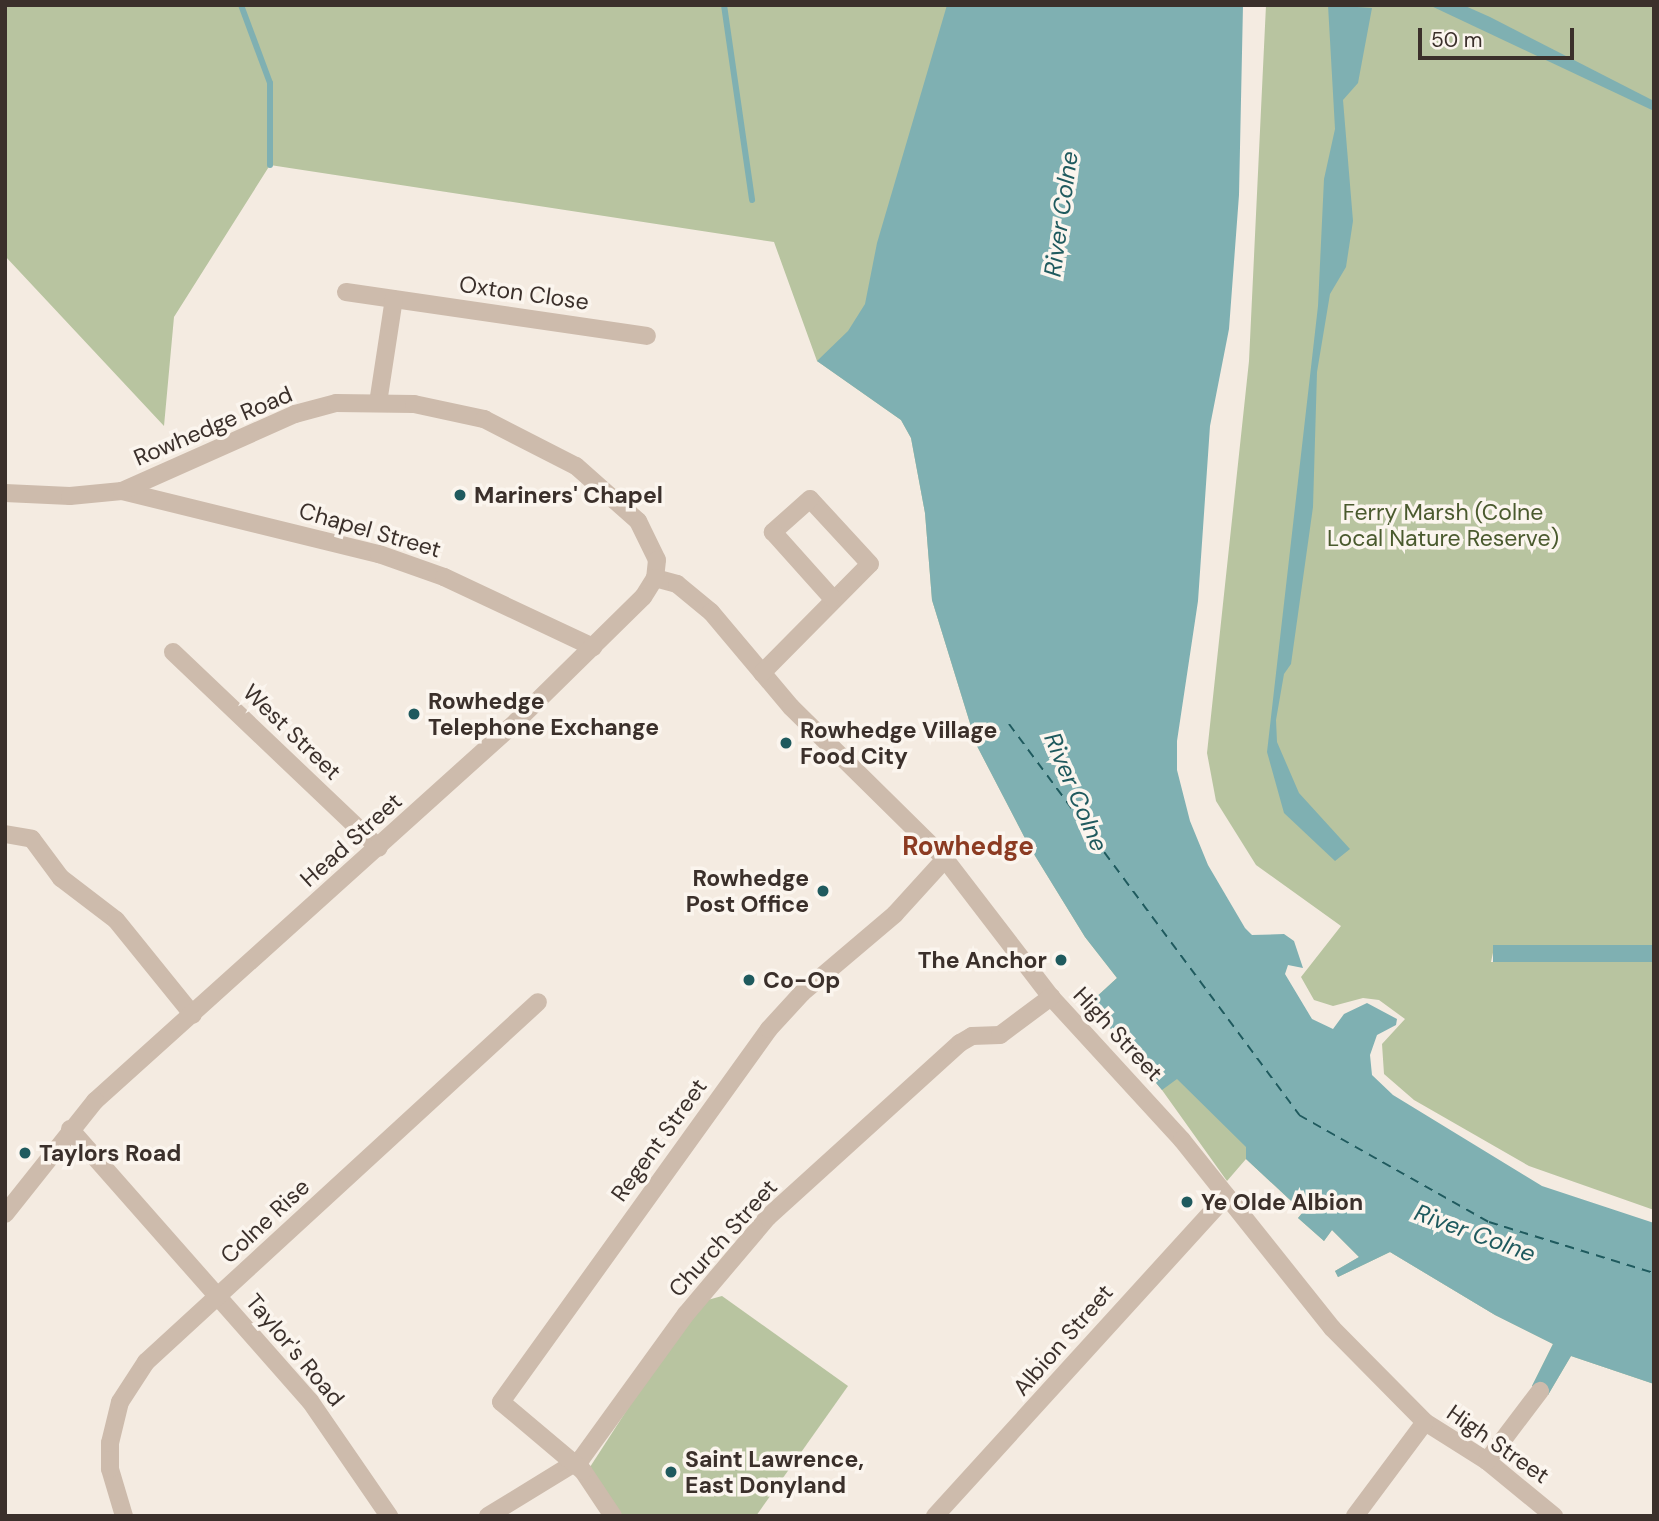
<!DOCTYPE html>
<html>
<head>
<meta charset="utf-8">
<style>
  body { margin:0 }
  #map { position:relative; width:1659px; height:1521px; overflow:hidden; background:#f4ebe1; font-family:"DM Sans",sans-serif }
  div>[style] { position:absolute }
  .green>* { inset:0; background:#b8c4a0 }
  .water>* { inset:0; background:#7fb0b2; transform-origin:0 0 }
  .stream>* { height:6px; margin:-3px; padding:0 3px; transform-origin:3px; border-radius:3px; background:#7fb0b2 }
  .ferry>* { height:2px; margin-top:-1px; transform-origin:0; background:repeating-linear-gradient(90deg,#1f5a5e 0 9px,transparent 0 16px) }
  .minor>* { height:18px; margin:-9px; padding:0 9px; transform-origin:9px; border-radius:9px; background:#cdbbac }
  .tertiary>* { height:18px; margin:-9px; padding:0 9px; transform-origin:9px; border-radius:9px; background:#cdbbac }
  .dots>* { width:19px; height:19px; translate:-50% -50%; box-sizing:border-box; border:4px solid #fbf5ee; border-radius:50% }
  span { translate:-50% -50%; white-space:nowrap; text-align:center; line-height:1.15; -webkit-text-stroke:7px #fbf5ee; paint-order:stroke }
  .street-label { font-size:23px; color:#3b302b }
  .poi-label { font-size:23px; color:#3b302b; font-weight:700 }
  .left { translate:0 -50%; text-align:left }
  .right { translate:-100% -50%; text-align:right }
  .park-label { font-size:23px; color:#4a5a2e }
  .water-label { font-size:24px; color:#1f5a5e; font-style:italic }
  .quarter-label { font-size:26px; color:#8c3b22; font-weight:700 }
  .frame { position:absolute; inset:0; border:7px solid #3b302b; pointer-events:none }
  .scale { position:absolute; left:1418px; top:28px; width:156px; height:32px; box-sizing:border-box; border:4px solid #3b302b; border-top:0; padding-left:9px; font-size:21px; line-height:24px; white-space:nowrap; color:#3b302b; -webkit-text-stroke:5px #fbf5ee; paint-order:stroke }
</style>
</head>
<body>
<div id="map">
  <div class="green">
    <i style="clip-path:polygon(5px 5px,1080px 5px,1009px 697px,1654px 1384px,1571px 1356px,1548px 1395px,1532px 1386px,1553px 1344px,1495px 1315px,1390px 1252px,1338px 1277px,1335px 1271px,1359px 1257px,1332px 1230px,1324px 1241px,1298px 1218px,1303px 1212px,1246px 1159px,1227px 1181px,1162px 1090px,1100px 1016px,1101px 1008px,1092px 1001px,1117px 978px,1085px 937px,1029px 846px,977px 746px,932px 600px,925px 513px,911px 438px,901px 420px,817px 361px,774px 242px,270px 165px,174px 317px,164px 426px,5px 256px)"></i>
    <i style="clip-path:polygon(1266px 5px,1654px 5px,1654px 945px,1494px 948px,1491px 962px,1654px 962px,1654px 1210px,1529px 1166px,1414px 1100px,1384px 1074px,1382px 1044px,1405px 1019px,1379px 1000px,1363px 998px,1333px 1006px,1314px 1000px,1301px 977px,1341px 926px,1256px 865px,1216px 801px,1207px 753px,1249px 361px)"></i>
    <i style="clip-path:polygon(722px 1296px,848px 1386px,756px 1516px,619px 1516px,590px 1467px,667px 1348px,704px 1301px)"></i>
  </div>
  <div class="water">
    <i style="clip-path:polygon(947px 5px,1243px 5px,1239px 195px,1229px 329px,1210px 426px,1198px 601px,1177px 741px,1177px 770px,1190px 821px,1208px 865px,1245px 928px,1252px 935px,1284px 934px,1294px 941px,1303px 968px,1288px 965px,1285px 974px,1312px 1019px,1333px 1029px,1344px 1014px,1367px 1003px,1397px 1019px,1396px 1025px,1377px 1035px,1370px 1055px,1372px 1075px,1393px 1095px,1542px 1186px,1654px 1223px,1654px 1384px,1571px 1356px,1548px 1395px,1532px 1386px,1553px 1344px,1495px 1315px,1390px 1252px,1338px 1277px,1335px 1271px,1359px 1257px,1332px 1230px,1324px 1241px,1298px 1218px,1303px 1212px,1246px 1159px,1246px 1147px,1177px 1079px,1162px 1090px,1100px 1016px,1101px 1008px,1092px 1001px,1117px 978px,1085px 937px,1029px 846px,977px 746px,932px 600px,925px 513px,911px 438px,901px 420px,817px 361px,848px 331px,865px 304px,877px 243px)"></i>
    <i style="clip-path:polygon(1328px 5px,1372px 8px,1358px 83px,1343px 100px,1353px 221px,1346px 267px,1330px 294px,1317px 372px,1313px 507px,1291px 664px,1284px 674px,1276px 720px,1277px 742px,1299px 793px,1350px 849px,1335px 861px,1284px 813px,1267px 752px,1318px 306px,1324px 179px,1335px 129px)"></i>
    <i style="clip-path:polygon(1429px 5px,1463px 5px,1490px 17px,1654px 101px,1654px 111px)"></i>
    <i style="left:1654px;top:945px;width:17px;height:161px;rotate:90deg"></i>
  </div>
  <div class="stream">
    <i style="left:241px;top:5px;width:83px;rotate:69.6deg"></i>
    <i style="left:270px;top:83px;width:82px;rotate:90deg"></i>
    <i style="left:724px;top:5px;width:197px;rotate:81.8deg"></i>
  </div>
  <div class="ferry">
    <i style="left:1009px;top:724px;width:487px;rotate:53.4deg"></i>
    <i style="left:1299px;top:1115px;width:218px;rotate:29.4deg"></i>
    <i style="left:1489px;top:1222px;width:173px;rotate:17.2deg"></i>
  </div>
  <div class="minor">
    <i style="left:346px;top:292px;width:304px;rotate:8.3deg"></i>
    <i style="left:378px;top:403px;width:105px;rotate:-81.3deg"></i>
    <i style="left:122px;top:491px;width:265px;rotate:13.8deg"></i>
    <i style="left:379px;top:554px;width:69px;rotate:19.5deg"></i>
    <i style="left:444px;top:577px;width:165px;rotate:25.2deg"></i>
    <i style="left:655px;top:578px;width:23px;rotate:15deg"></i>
    <i style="left:677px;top:584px;width:44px;rotate:39.5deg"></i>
    <i style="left:711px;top:612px;width:124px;rotate:49.9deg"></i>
    <i style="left:791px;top:707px;width:216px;rotate:44.6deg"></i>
    <i style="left:945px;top:859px;width:174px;rotate:52.5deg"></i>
    <i style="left:1051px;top:997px;width:194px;rotate:47.5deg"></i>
    <i style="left:1182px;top:1140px;width:241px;rotate:51.4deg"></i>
    <i style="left:1332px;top:1328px;width:132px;rotate:45.3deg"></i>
    <i style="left:1425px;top:1422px;width:73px;rotate:32.2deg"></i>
    <i style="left:1487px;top:1461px;width:87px;rotate:39.4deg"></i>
    <i style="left:173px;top:652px;width:284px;rotate:43.6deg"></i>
    <i style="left:762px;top:673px;width:153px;rotate:-45.3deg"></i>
    <i style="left:870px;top:564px;width:88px;rotate:-132.7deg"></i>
    <i style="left:810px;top:499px;width:50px;rotate:138.3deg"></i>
    <i style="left:773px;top:532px;width:89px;rotate:48.2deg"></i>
    <i style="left:5px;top:834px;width:27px;rotate:10deg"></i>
    <i style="left:32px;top:839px;width:49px;rotate:53.4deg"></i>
    <i style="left:61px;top:878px;width:69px;rotate:37.4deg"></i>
    <i style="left:116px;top:920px;width:122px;rotate:51deg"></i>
    <i style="left:70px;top:1129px;width:363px;rotate:48.6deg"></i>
    <i style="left:310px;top:1401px;width:140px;rotate:55.5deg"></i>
    <i style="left:1487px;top:1461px;width:88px;rotate:-52.9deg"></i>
    <i style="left:124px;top:1516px;width:49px;rotate:-106.6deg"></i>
    <i style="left:110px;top:1469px;width:26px;rotate:-90deg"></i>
    <i style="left:110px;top:1443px;width:42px;rotate:-76.3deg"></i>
    <i style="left:120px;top:1402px;width:48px;rotate:-57deg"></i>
    <i style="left:146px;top:1362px;width:532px;rotate:-42.56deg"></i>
    <i style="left:488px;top:1516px;width:109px;rotate:-31.5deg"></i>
    <i style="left:581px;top:1459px;width:179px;rotate:-54.1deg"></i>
    <i style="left:686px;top:1314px;width:127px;rotate:-49.8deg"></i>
    <i style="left:768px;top:1217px;width:259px;rotate:-42.2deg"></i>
    <i style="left:960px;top:1043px;width:14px;rotate:-30deg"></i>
    <i style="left:972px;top:1036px;width:28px;rotate:-2deg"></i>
    <i style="left:1000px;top:1035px;width:64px;rotate:-36.7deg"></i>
    <i style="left:613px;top:1516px;width:54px;rotate:-123.7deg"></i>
    <i style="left:583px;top:1471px;width:107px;rotate:-139.9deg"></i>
    <i style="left:501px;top:1402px;width:459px;rotate:-54.3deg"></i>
    <i style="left:769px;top:1029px;width:49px;rotate:-47.5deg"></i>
    <i style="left:802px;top:993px;width:122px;rotate:-40.3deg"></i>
    <i style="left:895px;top:914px;width:74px;rotate:-47.7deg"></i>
    <i style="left:935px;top:1516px;width:433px;rotate:-47.7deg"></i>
    <i style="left:1355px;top:1516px;width:117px;rotate:-53.3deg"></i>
  </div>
  <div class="tertiary">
    <i style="left:5px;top:493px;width:65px;rotate:2.6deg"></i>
    <i style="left:70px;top:496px;width:52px;rotate:-5.5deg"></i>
    <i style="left:122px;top:491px;width:189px;rotate:-24deg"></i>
    <i style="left:295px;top:414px;width:42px;rotate:-15deg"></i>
    <i style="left:336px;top:403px;width:78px;rotate:0.7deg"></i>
    <i style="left:414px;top:404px;width:72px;rotate:12.1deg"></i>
    <i style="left:484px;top:419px;width:103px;rotate:27.1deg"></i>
    <i style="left:576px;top:466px;width:83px;rotate:41.6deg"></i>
    <i style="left:638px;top:521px;width:43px;rotate:64deg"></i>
    <i style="left:657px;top:560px;width:18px;rotate:96deg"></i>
    <i style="left:655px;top:578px;width:22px;rotate:122deg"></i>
    <i style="left:643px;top:597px;width:177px;rotate:135.5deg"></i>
    <i style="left:517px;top:721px;width:568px;rotate:138deg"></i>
    <i style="left:95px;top:1101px;width:144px;rotate:128.5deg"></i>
  </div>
  <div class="dots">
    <i style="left:460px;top:495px;background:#1f5a5e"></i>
    <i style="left:414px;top:714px;background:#1f5a5e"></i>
    <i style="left:786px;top:743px;background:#1f5a5e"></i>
    <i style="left:823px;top:891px;background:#1f5a5e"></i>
    <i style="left:1061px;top:960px;background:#1f5a5e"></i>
    <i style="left:749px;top:980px;background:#1f5a5e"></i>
    <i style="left:25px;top:1153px;background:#1f5a5e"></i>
    <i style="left:1187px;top:1202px;background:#1f5a5e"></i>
    <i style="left:671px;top:1472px;background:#1f5a5e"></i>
  </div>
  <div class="street-label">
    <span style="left:524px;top:293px;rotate:8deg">Oxton Close</span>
    <span style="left:213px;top:426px;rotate:-23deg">Rowhedge Road</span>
    <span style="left:370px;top:530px;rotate:16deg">Chapel Street</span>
    <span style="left:292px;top:732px;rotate:44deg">West Street</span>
    <span style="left:351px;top:840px;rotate:-42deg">Head Street</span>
    <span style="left:1118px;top:1034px;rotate:47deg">High Street</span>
    <span style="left:659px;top:1140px;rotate:-54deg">Regent Street</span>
    <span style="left:265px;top:1221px;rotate:-43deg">Colne Rise</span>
    <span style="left:723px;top:1238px;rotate:-48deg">Church Street</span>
    <span style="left:1063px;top:1340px;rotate:-49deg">Albion Street</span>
    <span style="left:295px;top:1350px;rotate:50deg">Taylor's Road</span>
    <span style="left:1498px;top:1444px;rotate:35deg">High Street</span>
  </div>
  <div class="poi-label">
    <span class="left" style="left:474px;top:495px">Mariners' Chapel</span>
    <span class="left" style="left:428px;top:714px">Rowhedge<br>Telephone Exchange</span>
    <span class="left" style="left:800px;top:743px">Rowhedge Village<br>Food City</span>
    <span class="right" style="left:809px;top:891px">Rowhedge<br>Post Office</span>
    <span class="right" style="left:1047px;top:960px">The Anchor</span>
    <span class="left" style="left:763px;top:980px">Co-Op</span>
    <span class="left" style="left:39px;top:1153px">Taylors Road</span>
    <span class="left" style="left:1201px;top:1202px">Ye Olde Albion</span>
    <span class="left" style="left:685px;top:1472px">Saint Lawrence,<br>East Donyland</span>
  </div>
  <div class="park-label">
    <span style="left:1443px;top:525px">Ferry Marsh (Colne<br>Local Nature Reserve)</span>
  </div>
  <div class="water-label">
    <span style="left:1061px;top:214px;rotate:-82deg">River Colne</span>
    <span style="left:1076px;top:792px;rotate:67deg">River Colne</span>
    <span style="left:1475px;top:1233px;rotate:20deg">River Colne</span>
  </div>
  <div class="quarter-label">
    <span style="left:968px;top:847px">Rowhedge</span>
  </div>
  <div class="frame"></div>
  <div class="scale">50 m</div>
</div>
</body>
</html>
